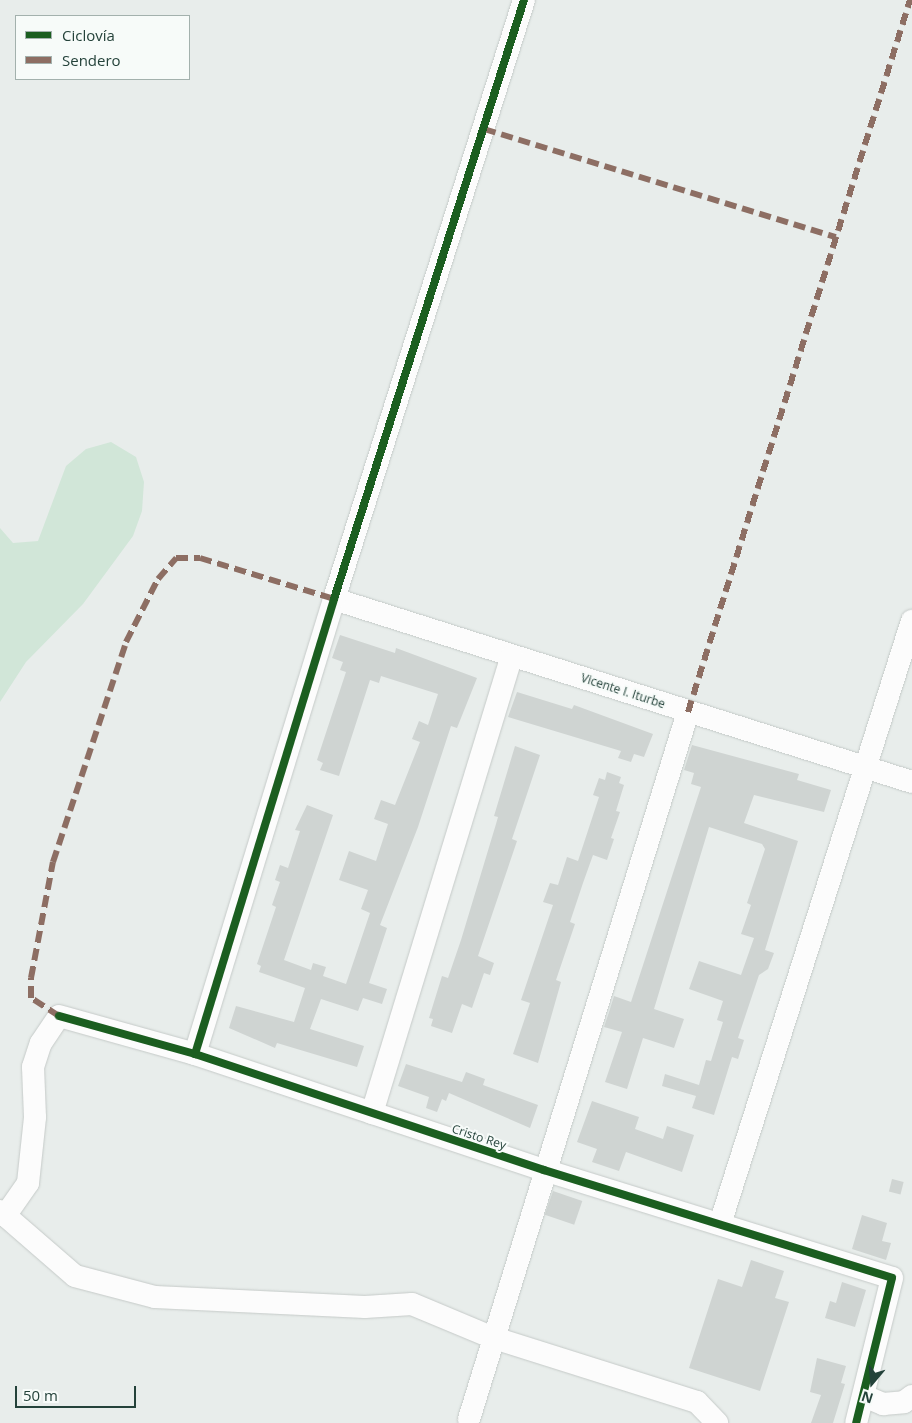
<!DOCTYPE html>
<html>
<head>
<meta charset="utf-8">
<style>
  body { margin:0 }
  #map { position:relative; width:912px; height:1423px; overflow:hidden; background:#e8edeb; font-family:"Open Sans",sans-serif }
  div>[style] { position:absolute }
  .green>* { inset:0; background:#d1e6d8 }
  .building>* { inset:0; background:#cfd4d2; transform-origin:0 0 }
  .roads { filter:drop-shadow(0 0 1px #c5cac8) drop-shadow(0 0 1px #c5cac8) }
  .minor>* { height:22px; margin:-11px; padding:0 11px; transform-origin:11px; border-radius:11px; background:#fcfcfc }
  .quiet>* { height:6px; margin-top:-3px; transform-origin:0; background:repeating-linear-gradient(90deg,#8d6e63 0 12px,transparent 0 18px) }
  .cycleway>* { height:8px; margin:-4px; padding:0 4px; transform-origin:4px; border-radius:4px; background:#1b5e20 }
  span { translate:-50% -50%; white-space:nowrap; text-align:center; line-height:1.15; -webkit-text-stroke:4px #f7fbf9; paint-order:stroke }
  .street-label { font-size:12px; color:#24423a }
  .legend { position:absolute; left:15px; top:15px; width:175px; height:65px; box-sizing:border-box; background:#f7fbf9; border:1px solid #a3b1ad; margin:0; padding:6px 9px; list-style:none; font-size:15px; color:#24423a }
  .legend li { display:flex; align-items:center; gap:10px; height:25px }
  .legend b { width:25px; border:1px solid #a3b1ad }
  .north { position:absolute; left:847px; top:1358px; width:50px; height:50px; -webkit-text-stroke:4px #f7fbf9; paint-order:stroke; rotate:198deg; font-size:14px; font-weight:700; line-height:20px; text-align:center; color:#24423a }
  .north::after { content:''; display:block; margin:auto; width:18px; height:22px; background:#24423a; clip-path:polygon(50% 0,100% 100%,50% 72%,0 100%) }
  .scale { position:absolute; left:15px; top:1386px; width:121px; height:22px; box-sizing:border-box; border:2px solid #24423a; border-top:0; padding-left:6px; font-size:15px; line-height:18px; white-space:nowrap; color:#24423a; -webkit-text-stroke:4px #f7fbf9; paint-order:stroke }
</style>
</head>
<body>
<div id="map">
  <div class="green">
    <i style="clip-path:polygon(111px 442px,136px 457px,144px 482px,142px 511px,133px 536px,83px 604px,26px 662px,0 702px,0 528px,13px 543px,38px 541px,66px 466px,86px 449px)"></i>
  </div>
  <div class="building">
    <i style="clip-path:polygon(340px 635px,395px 653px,396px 648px,477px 678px,457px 728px,451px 726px,418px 827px,380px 925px,387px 928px,369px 983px,387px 989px,382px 1004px,363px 998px,358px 1011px,321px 999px,310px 1029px,364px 1046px,357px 1067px,277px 1043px,275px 1048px,229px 1028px,236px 1006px,294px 1022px,305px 988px,259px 972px,261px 966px,257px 964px,276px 907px,272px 905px,280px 882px,275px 880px,280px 865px,288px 868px,300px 831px,295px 830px,307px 805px,333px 815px,284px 960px,311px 970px,313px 963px,326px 967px,323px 976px,346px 984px,370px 913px,361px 909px,368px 890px,339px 880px,349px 851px,376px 861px,388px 824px,374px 819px,381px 800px,395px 805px,420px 742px,412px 739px,419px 721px,428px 725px,438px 694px,381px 676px,379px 683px,370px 680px,339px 776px,320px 770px,323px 763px,317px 760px,346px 672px,340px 670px,343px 662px,332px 658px)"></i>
    <i style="clip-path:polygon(517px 692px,572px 709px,574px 705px,653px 734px,644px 757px,634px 754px,631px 762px,618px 758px,621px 751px,508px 717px)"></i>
    <i style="clip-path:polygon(692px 745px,799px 774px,797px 780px,831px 790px,824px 812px,754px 795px,744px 823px,798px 841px,765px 950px,774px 953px,768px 969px,759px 975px,738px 1038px,744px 1040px,738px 1059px,732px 1057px,714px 1115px,692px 1108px,696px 1096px,662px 1086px,665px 1074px,699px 1085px,706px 1060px,711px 1061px,723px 1022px,717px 1020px,723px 1001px,689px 989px,699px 961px,741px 975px,754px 938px,741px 934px,751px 905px,747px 903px,765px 849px,762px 844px,709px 827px,654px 1009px,684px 1019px,674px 1048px,643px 1038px,627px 1089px,605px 1082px,622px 1032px,604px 1027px,609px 1012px,614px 996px,631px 1002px,701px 787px,691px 784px,694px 773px,684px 770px)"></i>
    <i style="clip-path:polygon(515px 746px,540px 755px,512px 839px,517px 841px,478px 956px,494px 963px,490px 975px,484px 973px,472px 1008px,462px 1004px,452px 1033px,431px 1026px,433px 1019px,429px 1018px,442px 976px,448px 978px,461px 940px,496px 824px,498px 817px,494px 816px)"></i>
    <i style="clip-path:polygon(607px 772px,621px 777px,619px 783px,624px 785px,616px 811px,620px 812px,611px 838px,614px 839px,607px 860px,593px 855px,583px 883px,570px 922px,575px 924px,556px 980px,561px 982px,538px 1063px,513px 1054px,530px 1003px,521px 1000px,553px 905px,543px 902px,550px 883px,558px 885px,567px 857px,578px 861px,599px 797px,593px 795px,599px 778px,605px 780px)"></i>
    <i style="clip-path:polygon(406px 1064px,462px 1082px,466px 1072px,485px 1079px,483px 1085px,538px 1105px,530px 1128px,449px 1093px,446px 1101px,442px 1099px,437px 1112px,426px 1108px,429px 1097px,398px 1086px)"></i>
    <i style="clip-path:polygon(592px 1101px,639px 1117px,635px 1129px,663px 1139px,667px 1126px,694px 1135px,682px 1172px,626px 1152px,619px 1171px,592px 1162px,597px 1149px,577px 1142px)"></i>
    <i style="left:892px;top:1179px;width:12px;height:13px;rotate:14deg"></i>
    <i style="left:553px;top:1191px;width:31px;height:25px;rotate:19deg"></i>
    <i style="clip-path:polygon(862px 1215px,887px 1223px,882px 1241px,891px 1243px,886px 1260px,852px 1249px)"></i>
    <i style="clip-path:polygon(751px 1260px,784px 1271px,775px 1298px,789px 1302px,760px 1391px,689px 1368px,718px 1279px,742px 1287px)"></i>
    <i style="clip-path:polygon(842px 1282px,866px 1290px,855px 1327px,825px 1318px,830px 1301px,836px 1303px)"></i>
    <i style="clip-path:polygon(817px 1358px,846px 1366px,841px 1383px,845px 1384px,833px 1423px,811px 1423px,821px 1395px,810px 1392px)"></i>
  </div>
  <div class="roads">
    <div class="minor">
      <i style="left:334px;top:599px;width:606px;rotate:17.57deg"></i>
      <i style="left:195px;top:1054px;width:476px;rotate:-73deg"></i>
      <i style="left:334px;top:599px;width:628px;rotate:-72.4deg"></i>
      <i style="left:372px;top:1113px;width:478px;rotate:-73deg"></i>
      <i style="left:0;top:1211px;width:99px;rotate:40.9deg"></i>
      <i style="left:75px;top:1276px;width:83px;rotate:14.7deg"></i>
      <i style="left:155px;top:1297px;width:210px;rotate:2.7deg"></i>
      <i style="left:365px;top:1307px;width:47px;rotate:-3.7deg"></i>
      <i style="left:412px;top:1304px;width:86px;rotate:22.7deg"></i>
      <i style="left:491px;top:1337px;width:216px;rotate:17.5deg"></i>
      <i style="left:697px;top:1402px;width:29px;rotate:46deg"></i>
      <i style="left:5px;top:1216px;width:40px;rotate:-55.1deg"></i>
      <i style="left:28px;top:1183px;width:66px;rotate:-83.9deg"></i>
      <i style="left:35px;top:1117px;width:50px;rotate:-92.3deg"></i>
      <i style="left:33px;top:1067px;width:25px;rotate:-72deg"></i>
      <i style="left:41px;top:1043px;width:32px;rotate:-56deg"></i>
      <i style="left:59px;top:1016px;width:141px;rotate:15.6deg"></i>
      <i style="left:195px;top:1054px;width:368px;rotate:18.4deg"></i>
      <i style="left:544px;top:1170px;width:364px;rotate:17.2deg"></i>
      <i style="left:892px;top:1278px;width:149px;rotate:103.9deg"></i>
      <i style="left:720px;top:1224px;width:633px;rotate:-72.34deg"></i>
      <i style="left:864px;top:1396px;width:21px;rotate:23deg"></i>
      <i style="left:883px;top:1404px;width:21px;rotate:-5deg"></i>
      <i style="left:904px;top:1402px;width:10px;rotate:-37deg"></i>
      <i style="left:469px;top:1419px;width:740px;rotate:-72.79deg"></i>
    </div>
  </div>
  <div class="quiet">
    <i style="left:484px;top:129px;width:368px;rotate:17.1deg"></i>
    <i style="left:688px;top:712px;width:746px;rotate:-72.68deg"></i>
    <i style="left:59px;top:1016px;width:33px;rotate:-147deg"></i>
    <i style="left:31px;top:998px;width:20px;rotate:-90deg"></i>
    <i style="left:31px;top:978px;width:118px;rotate:-79.3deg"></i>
    <i style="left:53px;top:862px;width:232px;rotate:-71.6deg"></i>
    <i style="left:126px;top:642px;width:71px;rotate:-63.1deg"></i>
    <i style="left:158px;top:579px;width:28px;rotate:-49deg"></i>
    <i style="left:176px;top:558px;width:24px"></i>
    <i style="left:200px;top:558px;width:140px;rotate:17deg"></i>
  </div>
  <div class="cycleway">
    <i style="left:59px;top:1016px;width:141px;rotate:15.6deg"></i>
    <i style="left:195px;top:1054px;width:368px;rotate:18.4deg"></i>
    <i style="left:544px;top:1170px;width:364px;rotate:17.2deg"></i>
    <i style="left:892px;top:1278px;width:149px;rotate:103.9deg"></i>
    <i style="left:195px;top:1054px;width:476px;rotate:-73deg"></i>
    <i style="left:334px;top:599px;width:628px;rotate:-72.4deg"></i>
  </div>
  <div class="street-label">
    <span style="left:623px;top:691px;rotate:18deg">Vicente I. Iturbe</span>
    <span style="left:479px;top:1137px;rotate:18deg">Cristo Rey</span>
  </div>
  <ul class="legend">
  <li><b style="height:6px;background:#1b5e20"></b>Ciclovía</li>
  <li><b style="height:6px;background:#8d6e63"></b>Sendero</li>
  </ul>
  <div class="north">N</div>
  <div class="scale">50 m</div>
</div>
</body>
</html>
